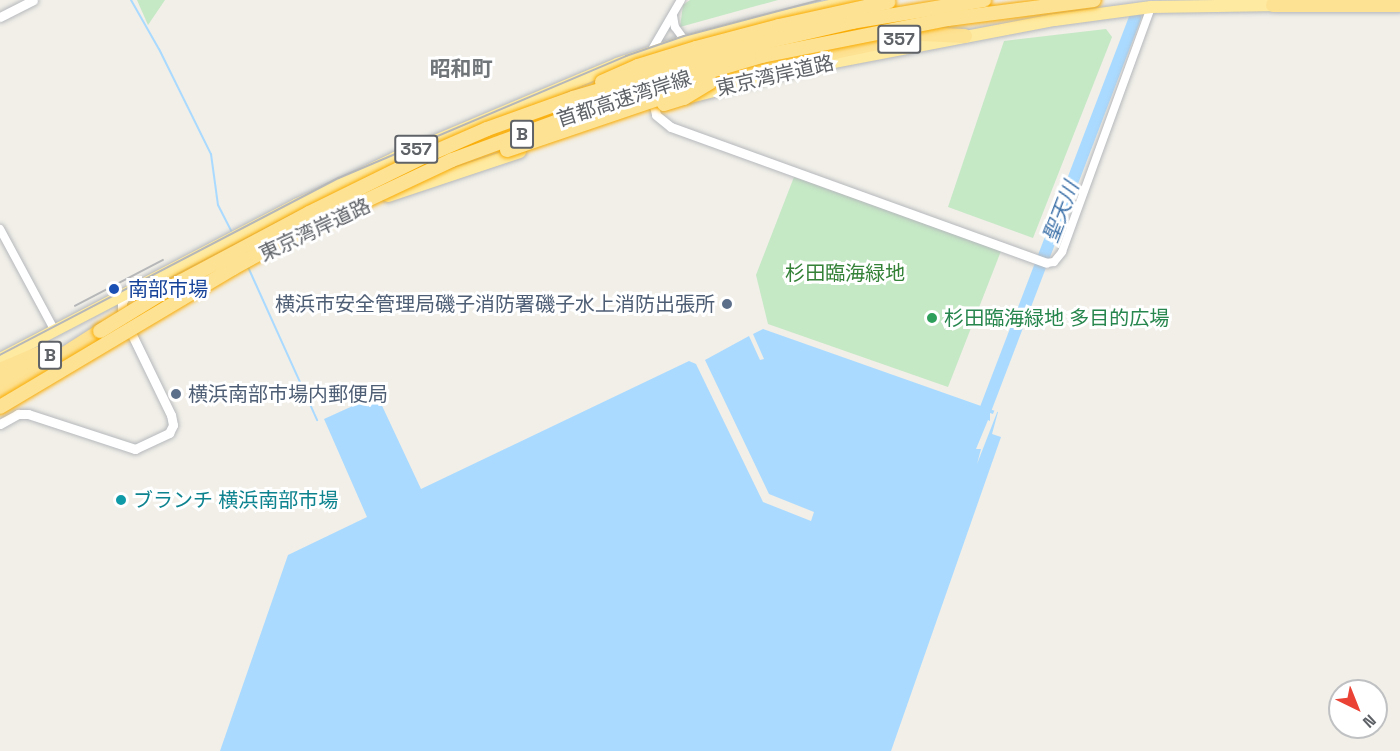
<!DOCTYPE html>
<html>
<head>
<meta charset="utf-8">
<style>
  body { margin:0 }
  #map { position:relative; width:1400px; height:751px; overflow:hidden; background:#f1efe8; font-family:"Space Grotesk","Noto Sans JP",sans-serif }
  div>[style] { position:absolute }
  .green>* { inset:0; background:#c5e8c5 }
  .water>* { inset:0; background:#aadaff }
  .pier>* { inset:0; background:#f1efe8 }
  .stream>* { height:2px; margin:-1px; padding:0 1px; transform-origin:1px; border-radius:1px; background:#aadaff }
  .river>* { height:12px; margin:-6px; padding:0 6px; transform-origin:6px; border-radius:6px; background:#aadaff }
  .roads { filter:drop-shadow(0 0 2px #b5b8bc) drop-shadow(0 0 2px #b5b8bc) }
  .minor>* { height:8px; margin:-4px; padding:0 4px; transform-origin:4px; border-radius:4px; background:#fff }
  .tertiary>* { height:9px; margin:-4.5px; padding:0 4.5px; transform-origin:4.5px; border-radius:4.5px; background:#fff }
  .trunk>* { height:12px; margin:-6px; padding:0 6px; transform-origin:6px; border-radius:6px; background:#feeaa1 }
  .motorway>* { height:14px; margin:-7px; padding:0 7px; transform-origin:7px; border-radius:7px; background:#fde293 }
  .tram>* { height:1.5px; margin:-0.75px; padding:0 0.75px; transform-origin:0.75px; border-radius:0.75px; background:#b6b7b8 }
  .bridges { filter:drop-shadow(0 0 2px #f9ab00) drop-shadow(0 0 2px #f9ab00) }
  .motorway-bridge>* { height:14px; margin:-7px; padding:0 7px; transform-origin:7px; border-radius:7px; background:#fde293 }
  .dots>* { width:16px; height:16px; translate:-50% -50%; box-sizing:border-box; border:3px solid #fff; border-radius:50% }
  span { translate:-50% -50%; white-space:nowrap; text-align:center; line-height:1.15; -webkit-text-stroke:6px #fff; paint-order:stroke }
  .shield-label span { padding:2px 4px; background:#fff; border:2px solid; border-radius:4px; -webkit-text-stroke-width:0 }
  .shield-label { font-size:18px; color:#5f6368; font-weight:700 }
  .street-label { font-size:20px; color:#5f6368 }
  .park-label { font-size:20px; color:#348238 }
  .transit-label { font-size:20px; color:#164399 }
  .left { translate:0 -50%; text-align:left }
  .service-label { font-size:20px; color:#4e5e75 }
  .right { translate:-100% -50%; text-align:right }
  .leisure-label { font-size:20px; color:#27864d }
  .culture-label { font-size:20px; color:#0d838f }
  .neighbourhood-label { font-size:21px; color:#70757a; font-weight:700 }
  .water-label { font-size:21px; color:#4174aa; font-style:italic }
  .north { position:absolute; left:1328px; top:679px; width:60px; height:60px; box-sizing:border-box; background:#fff; border:2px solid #bfc1c3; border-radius:50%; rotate:137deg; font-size:16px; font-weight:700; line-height:24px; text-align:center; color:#5f6368 }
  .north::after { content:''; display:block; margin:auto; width:21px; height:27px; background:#ea4335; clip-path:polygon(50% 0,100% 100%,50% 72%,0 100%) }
</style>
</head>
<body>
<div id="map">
  <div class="green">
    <i style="clip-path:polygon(137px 0,165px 0,148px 25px)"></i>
    <i style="clip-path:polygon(690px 0,778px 0,680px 27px,683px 5px)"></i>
    <i style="clip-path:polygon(1106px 29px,1112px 37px,1033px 238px,948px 207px,1004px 41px)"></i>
    <i style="clip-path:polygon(794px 177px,1001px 251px,948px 387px,768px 324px,756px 275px)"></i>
  </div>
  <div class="water">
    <i style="clip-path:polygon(763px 329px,998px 412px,992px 434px,1001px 437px,891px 751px,220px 751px,288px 555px,367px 517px,324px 419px,377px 395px,421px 489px,689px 361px,696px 364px,763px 502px,811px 521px,814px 512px,769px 494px,705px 360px,749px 336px,760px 360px,764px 359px,753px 334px)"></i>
  </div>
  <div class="pier">
    <i style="clip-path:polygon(995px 409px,998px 410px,977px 464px,981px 449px,976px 449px,988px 420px,990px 421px,990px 413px,993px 414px)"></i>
  </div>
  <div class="stream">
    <i style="left:131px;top:0;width:56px;rotate:60.3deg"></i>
    <i style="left:159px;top:49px;width:117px;rotate:63.7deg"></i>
    <i style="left:211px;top:154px;width:51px;rotate:82.2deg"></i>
    <i style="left:218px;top:205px;width:34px;rotate:63deg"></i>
    <i style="left:248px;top:267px;width:168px;rotate:65.7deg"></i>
  </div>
  <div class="river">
    <i style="left:986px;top:408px;width:418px;rotate:-69.1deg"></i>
  </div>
  <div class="roads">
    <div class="minor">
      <i style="left:673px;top:16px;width:11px;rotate:80deg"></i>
      <i style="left:675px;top:27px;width:17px;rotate:54deg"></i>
      <i style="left:650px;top:53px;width:61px;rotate:-59.7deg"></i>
      <i style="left:0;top:229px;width:116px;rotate:61.7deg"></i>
      <i style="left:1046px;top:263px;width:8px;rotate:-7deg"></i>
      <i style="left:1054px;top:262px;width:13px;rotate:-51deg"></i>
      <i style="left:1062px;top:252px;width:261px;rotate:-70deg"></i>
    </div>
    <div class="tertiary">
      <i style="left:0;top:17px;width:37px;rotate:-27deg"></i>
      <i style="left:652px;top:97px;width:18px;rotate:77deg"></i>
      <i style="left:656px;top:115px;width:19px;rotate:39deg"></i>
      <i style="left:671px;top:127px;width:399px;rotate:19.9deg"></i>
      <i style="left:0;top:424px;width:21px;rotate:-29deg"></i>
      <i style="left:18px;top:414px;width:10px"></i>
      <i style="left:28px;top:414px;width:113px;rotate:18.1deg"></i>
      <i style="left:135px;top:449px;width:38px;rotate:-25deg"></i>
      <i style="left:169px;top:433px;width:9px;rotate:-63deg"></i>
      <i style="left:173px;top:425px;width:10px;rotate:-101deg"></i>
      <i style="left:171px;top:415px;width:112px;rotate:-115.9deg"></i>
      <i style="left:122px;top:314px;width:12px;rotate:-90deg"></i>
      <i style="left:122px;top:302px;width:12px;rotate:-59deg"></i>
    </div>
    <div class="trunk">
      <i style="left:690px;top:97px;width:127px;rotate:-14.1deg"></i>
      <i style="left:813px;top:66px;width:246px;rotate:-10.8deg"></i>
      <i style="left:1055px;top:20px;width:97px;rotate:-7.7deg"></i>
      <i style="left:1151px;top:7px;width:131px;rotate:-0.9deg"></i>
      <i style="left:388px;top:196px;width:139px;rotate:-18.4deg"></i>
      <i style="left:0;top:359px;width:334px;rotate:-27.5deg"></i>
      <i style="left:296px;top:205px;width:110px;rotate:-25.4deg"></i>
      <i style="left:395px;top:158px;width:241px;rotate:-22.9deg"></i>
      <i style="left:617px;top:64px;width:72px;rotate:-18.7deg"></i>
      <i style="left:685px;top:41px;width:71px;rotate:-14.6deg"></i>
      <i style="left:754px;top:23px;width:105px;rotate:-12.7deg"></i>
    </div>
    <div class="motorway">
      <i style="left:1273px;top:5px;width:127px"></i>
      <i style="left:672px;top:94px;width:168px;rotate:-14.4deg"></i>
      <i style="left:835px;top:52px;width:89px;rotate:-11.7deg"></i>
      <i style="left:922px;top:34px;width:43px;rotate:2.7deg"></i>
      <i style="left:0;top:370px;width:43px;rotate:-23deg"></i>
      <i style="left:0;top:381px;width:58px;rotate:-27.9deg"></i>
      <i style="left:0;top:395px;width:119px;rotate:-32.6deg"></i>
    </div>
  </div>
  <div class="tram">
    <i style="left:75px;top:306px;width:99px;rotate:-27.6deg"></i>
    <i style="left:0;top:355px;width:382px;rotate:-27.6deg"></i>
    <i style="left:339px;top:178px;width:312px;rotate:-23deg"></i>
    <i style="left:626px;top:56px;width:61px;rotate:-19deg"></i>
    <i style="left:684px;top:36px;width:141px;rotate:-14.8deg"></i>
  </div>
  <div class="bridges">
    <div class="motorway-bridge">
      <i style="left:602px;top:82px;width:39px;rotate:-24deg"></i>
      <i style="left:638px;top:66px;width:61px;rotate:-17.2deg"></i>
      <i style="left:696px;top:48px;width:86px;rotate:-14.8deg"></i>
      <i style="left:779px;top:26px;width:112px;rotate:-12.4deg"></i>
      <i style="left:664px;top:104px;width:21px;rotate:-17deg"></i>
      <i style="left:684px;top:98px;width:31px;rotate:-31deg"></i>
      <i style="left:507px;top:150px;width:174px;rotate:-18.7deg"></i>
      <i style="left:100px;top:331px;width:94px;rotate:-31.5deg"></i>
      <i style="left:180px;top:282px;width:146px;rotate:-28.1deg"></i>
      <i style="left:309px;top:213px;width:127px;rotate:-26.2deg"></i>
      <i style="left:423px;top:157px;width:70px;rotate:-23.6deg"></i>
      <i style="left:487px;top:129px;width:91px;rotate:-19.8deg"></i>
      <i style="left:573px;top:98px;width:192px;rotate:-16.4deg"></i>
      <i style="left:757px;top:44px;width:98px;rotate:-13deg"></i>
      <i style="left:852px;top:22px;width:134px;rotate:-9.5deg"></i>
      <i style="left:0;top:407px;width:271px;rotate:-30.8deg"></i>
      <i style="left:233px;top:268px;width:73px;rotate:-28.7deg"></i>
      <i style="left:297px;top:233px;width:171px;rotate:-25.2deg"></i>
      <i style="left:452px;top:160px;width:113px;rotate:-20.2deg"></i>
      <i style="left:558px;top:121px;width:83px;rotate:-19.7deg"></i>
      <i style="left:636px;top:93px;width:131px;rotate:-16.4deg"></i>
      <i style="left:762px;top:56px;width:190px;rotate:-11.3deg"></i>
      <i style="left:948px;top:19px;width:147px;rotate:-7.4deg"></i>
    </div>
  </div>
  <div class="dots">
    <i style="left:114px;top:289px;background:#1a4fb4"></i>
    <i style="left:727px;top:304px;background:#5c6f8a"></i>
    <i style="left:932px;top:318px;background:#2e9e5b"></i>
    <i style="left:176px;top:394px;background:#5c6f8a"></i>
    <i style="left:121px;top:500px;background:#0f9aa8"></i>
  </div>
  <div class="shield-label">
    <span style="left:899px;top:39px">357</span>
    <span style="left:522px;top:134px">B</span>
    <span style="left:416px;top:149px">357</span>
    <span style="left:50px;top:355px">B</span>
  </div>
  <div class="street-label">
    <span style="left:775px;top:76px;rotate:-13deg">東京湾岸道路</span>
    <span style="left:624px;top:99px;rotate:-18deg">首都高速湾岸線</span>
    <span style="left:315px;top:230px;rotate:-25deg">東京湾岸道路</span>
  </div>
  <div class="park-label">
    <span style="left:845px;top:273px">杉田臨海緑地</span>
  </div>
  <div class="transit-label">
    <span class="left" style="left:128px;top:289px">南部市場</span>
  </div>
  <div class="service-label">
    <span class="right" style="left:715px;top:304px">横浜市安全管理局磯子消防署磯子水上消防出張所</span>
    <span class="left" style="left:188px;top:394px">横浜南部市場内郵便局</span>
  </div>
  <div class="leisure-label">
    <span class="left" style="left:944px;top:318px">杉田臨海緑地 多目的広場</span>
  </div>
  <div class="culture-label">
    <span class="left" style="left:133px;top:500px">ブランチ 横浜南部市場</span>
  </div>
  <div class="neighbourhood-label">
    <span style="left:461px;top:69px">昭和町</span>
  </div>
  <div class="water-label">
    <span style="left:1061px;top:212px;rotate:-69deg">聖天川</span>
  </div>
  <div class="north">N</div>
</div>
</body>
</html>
